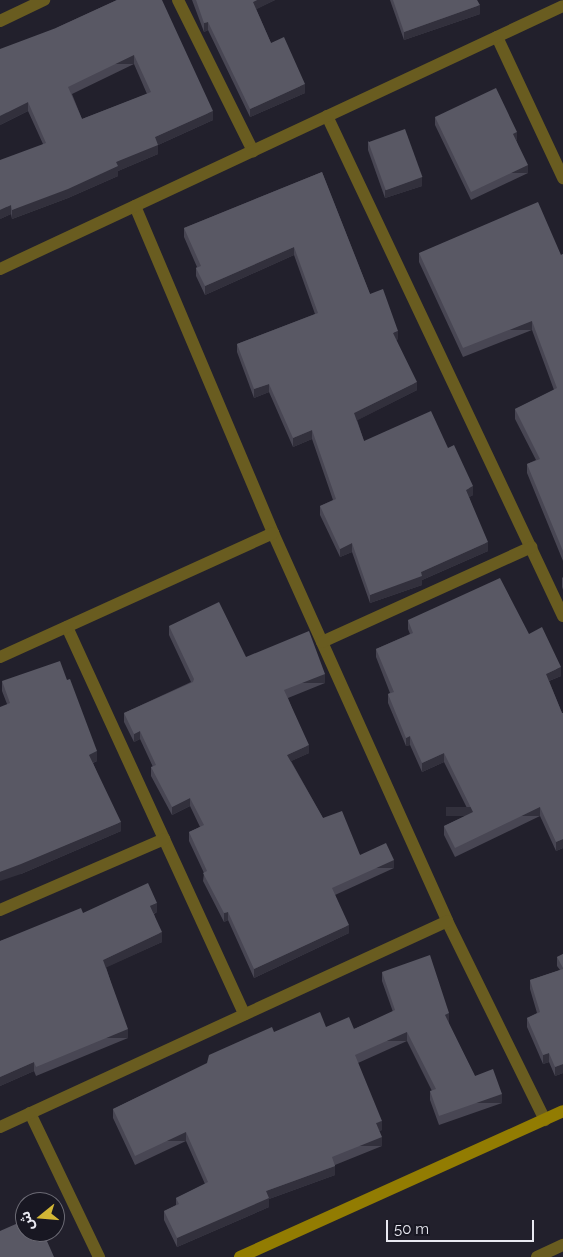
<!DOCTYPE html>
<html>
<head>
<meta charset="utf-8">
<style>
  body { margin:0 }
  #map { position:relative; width:563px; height:1257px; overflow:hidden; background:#22202c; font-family:Raleway,"Noto Sans Arabic",sans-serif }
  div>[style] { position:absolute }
  .street>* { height:12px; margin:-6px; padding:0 6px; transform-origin:6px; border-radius:6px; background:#695c20 }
  .secondary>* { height:12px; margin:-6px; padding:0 6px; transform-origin:6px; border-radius:6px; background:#927c02 }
  .wall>* { inset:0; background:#484653 }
  .shaded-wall>* { inset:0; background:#32303c; transform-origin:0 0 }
  .building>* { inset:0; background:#595864; transform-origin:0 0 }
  span { translate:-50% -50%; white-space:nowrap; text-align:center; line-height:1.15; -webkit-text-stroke:5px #181722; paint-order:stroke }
  .north { position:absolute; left:15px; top:1192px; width:50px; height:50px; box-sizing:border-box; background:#181722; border:1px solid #6c6b75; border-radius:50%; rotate:253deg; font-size:14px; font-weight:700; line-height:20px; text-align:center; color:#e9e9f1 }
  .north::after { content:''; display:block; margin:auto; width:18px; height:22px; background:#d2b635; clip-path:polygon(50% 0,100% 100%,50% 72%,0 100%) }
  .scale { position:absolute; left:386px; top:1220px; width:148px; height:22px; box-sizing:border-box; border:2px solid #e9e9f1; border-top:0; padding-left:6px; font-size:15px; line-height:18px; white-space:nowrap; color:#e9e9f1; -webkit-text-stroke:4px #181722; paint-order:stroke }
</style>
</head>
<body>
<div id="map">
  <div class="street">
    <i style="left:178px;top:0;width:169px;rotate:63.6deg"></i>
    <i style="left:0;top:21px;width:49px;rotate:-25.5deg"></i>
    <i style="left:497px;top:37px;width:156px;rotate:64.9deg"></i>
    <i style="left:327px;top:116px;width:553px;rotate:64.73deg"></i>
    <i style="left:135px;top:206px;width:355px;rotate:67.1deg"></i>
    <i style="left:273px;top:533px;width:425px;rotate:65.8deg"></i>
    <i style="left:447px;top:921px;width:222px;rotate:63.8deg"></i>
    <i style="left:0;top:269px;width:621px;rotate:-25.04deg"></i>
    <i style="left:67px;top:627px;width:426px;rotate:65.4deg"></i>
    <i style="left:322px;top:642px;width:230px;rotate:-24.4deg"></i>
    <i style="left:0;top:657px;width:300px;rotate:-24.4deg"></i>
    <i style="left:0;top:910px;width:179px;rotate:-23.4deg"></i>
    <i style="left:30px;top:1113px;width:160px;rotate:64.4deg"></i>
    <i style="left:0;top:1127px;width:492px;rotate:-24.7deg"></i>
    <i style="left:537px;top:1257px;width:29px;rotate:-25deg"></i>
  </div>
  <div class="secondary">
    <i style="left:240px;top:1257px;width:354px;rotate:-24.3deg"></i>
  </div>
  <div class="wall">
    <i style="clip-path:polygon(evenodd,117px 0,213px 120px,158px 145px,158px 154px,118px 171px,118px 176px,68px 198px,12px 219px,11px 214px,0 219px,43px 144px,28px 111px,0 125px,56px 28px,117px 0,134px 64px,147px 94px,82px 119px,72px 94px,134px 64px)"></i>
    <i style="clip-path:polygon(192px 0,275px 0,256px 9px,271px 43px,305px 93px,250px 117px,208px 30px,204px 32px)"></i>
    <i style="clip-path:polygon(390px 0,477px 0,480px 14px,404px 40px)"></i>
    <i style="clip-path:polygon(435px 117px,517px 140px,516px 140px,528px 173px,471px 200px,435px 125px)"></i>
    <i style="clip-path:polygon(368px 141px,422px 186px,385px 198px,368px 150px)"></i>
    <i style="clip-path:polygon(322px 172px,370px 294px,398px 339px,396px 340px,417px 390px,357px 420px,364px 441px,448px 448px,473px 495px,469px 497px,488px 551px,422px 580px,422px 585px,370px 603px,352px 552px,340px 557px,320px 515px,320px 506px,333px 500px,312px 439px,293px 447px,269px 392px,254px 398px,237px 352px,237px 344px,315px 314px,294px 255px,205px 295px,196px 276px,196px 268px,197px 267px,184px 237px,184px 228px)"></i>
    <i style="clip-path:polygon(419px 253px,561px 255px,563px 254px,563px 561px,527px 473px,527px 464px,536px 460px,515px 419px,515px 409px,554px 390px,532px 330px,463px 357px,419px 262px)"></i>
    <i style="clip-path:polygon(563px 577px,563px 590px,562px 587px,562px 578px)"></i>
    <i style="clip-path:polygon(408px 620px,529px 634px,561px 676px,549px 681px,562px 713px,563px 713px,563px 848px,556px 851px,540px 816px,455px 857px,444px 835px,444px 826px,470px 814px,444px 762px,422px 772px,410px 745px,406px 746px,388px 703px,388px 694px,390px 693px,376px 657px,376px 649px,410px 634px,408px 629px)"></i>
    <i style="clip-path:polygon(169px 626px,246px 657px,325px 683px,288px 698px,309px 753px,291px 761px,323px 818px,360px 855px,394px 868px,335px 895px,349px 933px,254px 978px,228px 920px,224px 922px,203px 881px,204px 873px,189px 841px,189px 832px,200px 827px,190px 806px,172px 815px,151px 776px,151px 767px,153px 767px,140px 739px,134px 742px,124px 722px,124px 713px,191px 682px,169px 635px)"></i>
    <i style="clip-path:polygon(2px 681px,97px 761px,93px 763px,121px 831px,21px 874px,7px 704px,2px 691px)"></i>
    <i style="clip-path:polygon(157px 912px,154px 914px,162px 942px,106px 967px,128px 1038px,36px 1076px,34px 1071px,0 1086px,0 941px,83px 913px)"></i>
    <i style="clip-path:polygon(563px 954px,563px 1073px,555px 1076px,549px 1062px,543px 1064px,527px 1027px,527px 1018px,537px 1013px,530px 989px,530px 980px,560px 970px,557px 966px,557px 957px)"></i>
    <i style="clip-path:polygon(382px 972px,449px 1022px,448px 1023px,475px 1076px,502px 1103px,439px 1125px,430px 1100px,430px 1091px,432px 1091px,407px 1041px,358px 1063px,382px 1130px,379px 1131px,382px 1146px,335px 1165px,335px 1175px,269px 1199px,269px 1207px,177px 1247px,164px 1220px,164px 1211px,176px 1205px,176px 1198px,205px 1184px,186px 1141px,135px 1165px,113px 1118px,113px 1109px,274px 1032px,326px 1027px,354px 1029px,393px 1012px,382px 981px)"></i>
  </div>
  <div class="shaded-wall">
    <i style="clip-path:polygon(257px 0,275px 0,253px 11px,253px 2px)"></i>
    <i style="clip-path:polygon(480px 5px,480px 14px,404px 40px,404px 32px)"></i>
    <i style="clip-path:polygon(208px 22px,208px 30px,204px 32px,204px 23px)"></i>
    <i style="left:134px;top:55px;width:9px;height:73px;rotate:90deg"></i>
    <i style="clip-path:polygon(305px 84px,305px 93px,250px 117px,250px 109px)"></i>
    <i style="clip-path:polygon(28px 102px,28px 111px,0 125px,0 116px)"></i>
    <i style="clip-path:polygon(213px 111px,213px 120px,158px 145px,158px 154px,118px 171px,118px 176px,68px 198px,12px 219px,12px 210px,116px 162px,155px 137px)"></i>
    <i style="clip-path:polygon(517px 132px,517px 140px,513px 142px,513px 134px)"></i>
    <i style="left:528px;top:165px;width:8px;height:63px;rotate:90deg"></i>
    <i style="clip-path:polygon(422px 177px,422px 186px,385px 198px,385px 190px)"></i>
    <i style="clip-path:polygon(11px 205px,11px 214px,0 219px,0 210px)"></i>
    <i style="clip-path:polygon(294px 247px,294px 255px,205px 295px,205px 286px)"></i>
    <i style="left:532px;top:321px;width:9px;height:74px;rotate:90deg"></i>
    <i style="clip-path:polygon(398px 331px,398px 339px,393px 341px,393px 333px)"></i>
    <i style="clip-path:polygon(417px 382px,417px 390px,354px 422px,354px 413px)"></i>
    <i style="clip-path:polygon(269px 384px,269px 392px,254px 398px,254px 389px)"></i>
    <i style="clip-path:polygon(312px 430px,312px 439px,293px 447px,293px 438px)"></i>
    <i style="clip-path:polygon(473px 486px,473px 495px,466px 499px,466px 490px)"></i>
    <i style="clip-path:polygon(488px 542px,488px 551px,422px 580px,422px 585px,370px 603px,370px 595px)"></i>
    <i style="clip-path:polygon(352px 543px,352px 552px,340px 557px,340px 549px)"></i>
    <i style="clip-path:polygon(561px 667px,561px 676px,546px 682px,546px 674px)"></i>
    <i style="left:325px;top:674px;width:9px;height:44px;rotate:90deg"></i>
    <i style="clip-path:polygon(140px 731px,140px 739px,134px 742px,134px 734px)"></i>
    <i style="clip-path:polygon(410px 736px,410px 745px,406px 746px,406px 738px)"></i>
    <i style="clip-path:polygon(309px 745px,309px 753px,287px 763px,287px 755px)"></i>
    <i style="clip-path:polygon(97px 751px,97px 761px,89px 764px,89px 755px)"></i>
    <i style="clip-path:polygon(444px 753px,444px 762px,422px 772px,422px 763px)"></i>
    <i style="clip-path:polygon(190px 798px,190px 806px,172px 815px,172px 807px)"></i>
    <i style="left:540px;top:807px;width:9px;height:94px;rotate:90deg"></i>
    <i style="clip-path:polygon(121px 822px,121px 831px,21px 874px,0 881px,0 872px)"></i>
    <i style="clip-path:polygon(563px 839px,563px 848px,556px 851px,556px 842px)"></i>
    <i style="left:394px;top:860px;width:8px;height:68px;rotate:90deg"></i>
    <i style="clip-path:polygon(157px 903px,157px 912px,150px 915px,150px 906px)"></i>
    <i style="clip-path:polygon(228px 912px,228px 920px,224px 922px,224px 913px)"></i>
    <i style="clip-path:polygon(349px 925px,349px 933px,254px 978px,254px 969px)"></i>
    <i style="clip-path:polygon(162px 932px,162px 942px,103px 969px,103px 960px)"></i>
    <i style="clip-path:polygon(449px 1013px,449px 1022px,445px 1024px,445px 1015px)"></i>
    <i style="left:128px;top:1029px;width:9px;height:100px;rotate:90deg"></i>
    <i style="left:407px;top:1032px;width:9px;height:57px;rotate:90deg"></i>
    <i style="clip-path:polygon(549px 1053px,549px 1062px,543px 1064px,543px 1055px)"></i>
    <i style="clip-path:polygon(34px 1062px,34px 1071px,0 1086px,0 1077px)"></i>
    <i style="clip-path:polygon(563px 1064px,563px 1073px,555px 1076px,555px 1067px)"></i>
    <i style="left:502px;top:1094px;width:9px;height:67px;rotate:90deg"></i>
    <i style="clip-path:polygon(382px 1121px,382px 1130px,376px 1132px,376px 1123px)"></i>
    <i style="left:186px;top:1132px;width:9px;height:56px;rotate:90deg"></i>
    <i style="left:382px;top:1137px;width:9px;height:54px;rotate:90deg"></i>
    <i style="clip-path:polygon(335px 1166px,335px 1175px,269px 1199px,269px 1207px,177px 1247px,177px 1238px,266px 1191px)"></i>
  </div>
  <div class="building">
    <i style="clip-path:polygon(evenodd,117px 0,162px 0,213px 111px,155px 137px,158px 145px,116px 162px,118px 166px,68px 189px,12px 210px,11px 205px,0 210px,0 160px,46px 143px,28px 102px,0 116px,0 49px,56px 28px,117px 0,134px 55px,151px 92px,82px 119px,68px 87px,134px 55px)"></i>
    <i style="clip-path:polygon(196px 0,257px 0,253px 2px,271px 43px,284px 37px,305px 84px,250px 109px,208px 22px,204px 23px)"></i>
    <i style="clip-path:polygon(393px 0,477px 0,480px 5px,404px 32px)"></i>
    <i style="clip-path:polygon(496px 88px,517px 132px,513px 134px,528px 165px,471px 192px,435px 117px)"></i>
    <i style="left:405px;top:129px;width:51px;height:39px;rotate:70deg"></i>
    <i style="clip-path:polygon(322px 172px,370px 294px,383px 289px,398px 331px,393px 333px,417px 382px,354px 413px,364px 441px,431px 411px,448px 448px,454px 445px,473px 486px,466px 490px,488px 542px,421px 572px,422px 576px,370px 595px,352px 543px,340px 549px,320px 506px,336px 499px,312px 430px,293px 438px,269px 384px,254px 389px,237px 344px,318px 313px,294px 247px,205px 286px,196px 268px,201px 266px,184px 228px)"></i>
    <i style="clip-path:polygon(538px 202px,561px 255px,563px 254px,563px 551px,527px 464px,540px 459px,515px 409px,557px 388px,532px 321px,463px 348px,419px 253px)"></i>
    <i style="clip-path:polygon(500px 578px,529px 634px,542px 627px,561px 667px,546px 674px,562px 713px,563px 713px,563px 839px,556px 842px,540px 807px,455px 848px,444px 826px,473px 812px,444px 753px,422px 763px,410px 736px,406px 738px,388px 694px,394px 692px,376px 649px,413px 633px,408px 620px)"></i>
    <i style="clip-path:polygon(219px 602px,246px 657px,309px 631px,325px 674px,284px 690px,309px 745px,287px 755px,323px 818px,342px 811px,360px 855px,386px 843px,394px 860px,332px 888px,349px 925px,254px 969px,228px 912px,224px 913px,203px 873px,207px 871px,189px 832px,204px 825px,190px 798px,172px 807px,151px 767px,156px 765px,140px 731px,134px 734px,124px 713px,193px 682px,194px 679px,169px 626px)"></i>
    <i style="clip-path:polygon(60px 661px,67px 680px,70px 679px,97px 751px,89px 755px,121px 822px,21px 864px,0 872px,0 707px,10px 703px,2px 681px)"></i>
    <i style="clip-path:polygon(148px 883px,157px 903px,150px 906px,162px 932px,103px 960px,128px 1029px,36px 1067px,34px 1062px,0 1077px,0 941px,81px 908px,83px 913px)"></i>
    <i style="clip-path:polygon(563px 954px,563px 968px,557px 957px)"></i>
    <i style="clip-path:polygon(430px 955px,449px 1013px,445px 1015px,475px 1076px,493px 1069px,502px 1094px,439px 1116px,430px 1091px,436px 1089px,407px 1032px,355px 1055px,382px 1121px,376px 1123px,382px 1137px,332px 1157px,335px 1166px,266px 1191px,269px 1198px,177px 1238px,164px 1211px,179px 1204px,176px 1198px,208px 1182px,186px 1132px,135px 1156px,113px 1109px,207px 1063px,209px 1055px,272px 1027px,274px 1032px,320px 1012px,326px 1027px,349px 1017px,354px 1029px,395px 1010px,382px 972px)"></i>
    <i style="clip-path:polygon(563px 969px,563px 1064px,555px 1067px,549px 1053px,543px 1055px,527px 1018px,540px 1012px,530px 980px)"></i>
    <i style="clip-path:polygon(25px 1220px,25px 1232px,43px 1232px,54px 1257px,0 1257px,0 1231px)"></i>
  </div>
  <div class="north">ش</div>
  <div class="scale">50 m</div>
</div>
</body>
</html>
